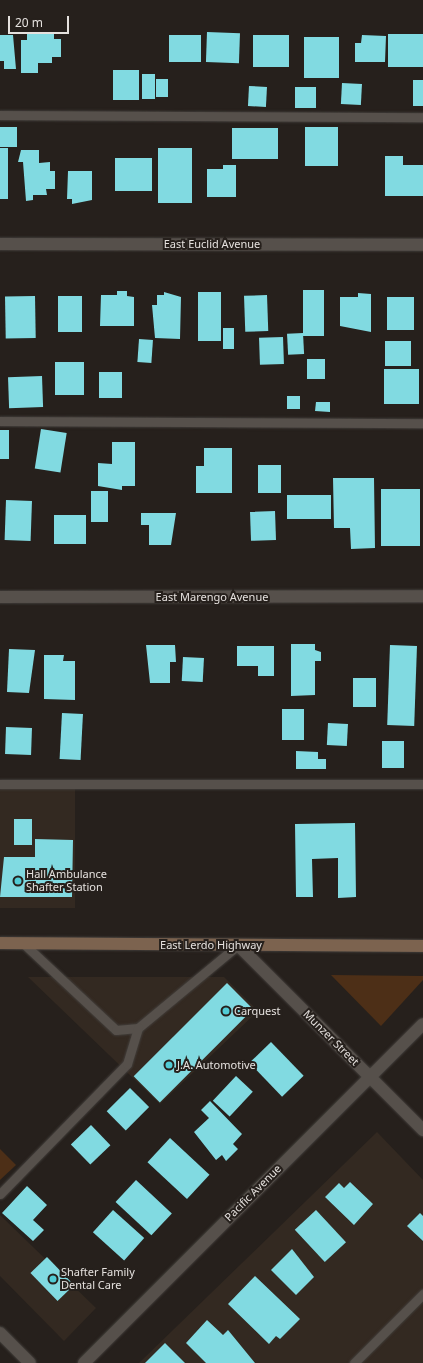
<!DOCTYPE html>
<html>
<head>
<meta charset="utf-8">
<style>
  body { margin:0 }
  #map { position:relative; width:423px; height:1363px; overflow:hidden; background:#26201c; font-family:"Noto Sans",sans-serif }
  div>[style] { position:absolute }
  .built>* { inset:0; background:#332921; transform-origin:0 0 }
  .green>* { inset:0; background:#4d2f17 }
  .building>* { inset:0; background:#81dae1; transform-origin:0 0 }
  .roads { filter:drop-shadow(0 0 1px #423e3b) drop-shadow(0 0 1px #423e3b) }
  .lane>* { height:9px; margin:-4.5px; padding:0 4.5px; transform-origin:4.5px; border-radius:4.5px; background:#56504b }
  .street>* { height:12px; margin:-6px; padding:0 6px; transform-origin:6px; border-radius:6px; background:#56504b }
  .secondary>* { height:12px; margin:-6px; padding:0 6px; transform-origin:6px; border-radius:6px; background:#7c634f }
  .dots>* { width:11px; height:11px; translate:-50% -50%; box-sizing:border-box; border:2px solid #26201c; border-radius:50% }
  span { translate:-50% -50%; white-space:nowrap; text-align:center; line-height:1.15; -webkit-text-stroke:4px #26201c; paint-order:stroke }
  .street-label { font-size:11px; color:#e5e1de }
  .poi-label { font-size:11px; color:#e5e1de }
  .left { translate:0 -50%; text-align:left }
  .scale { position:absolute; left:8px; top:16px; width:61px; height:18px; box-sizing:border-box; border:2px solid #e5e1de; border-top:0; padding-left:5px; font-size:12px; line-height:14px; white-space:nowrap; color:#e5e1de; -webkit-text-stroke:3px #26201c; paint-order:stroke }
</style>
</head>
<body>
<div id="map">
  <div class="built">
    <i style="left:0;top:788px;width:75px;height:120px"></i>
    <i style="clip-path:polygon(28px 977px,224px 977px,258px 1011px,160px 1104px)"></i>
    <i style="clip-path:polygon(377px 1132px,423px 1180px,423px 1363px,139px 1363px)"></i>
    <i style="clip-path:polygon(0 1215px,96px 1308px,64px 1341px,0 1276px)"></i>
  </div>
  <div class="green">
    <i style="clip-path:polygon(331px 975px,423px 976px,423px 980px,381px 1026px)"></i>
    <i style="clip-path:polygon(0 1149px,16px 1165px,0 1180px)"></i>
  </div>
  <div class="building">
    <i style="left:207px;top:32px;width:33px;height:30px;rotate:2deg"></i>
    <i style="clip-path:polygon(27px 33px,54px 33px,54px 39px,61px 39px,61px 57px,52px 57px,52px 63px,38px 63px,38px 73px,21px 73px,21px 40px,27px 40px)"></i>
    <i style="left:423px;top:34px;width:33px;height:35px;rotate:90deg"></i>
    <i style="clip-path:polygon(0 35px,13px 35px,16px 69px,4px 69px,4px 61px,0 61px)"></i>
    <i style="left:169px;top:35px;width:32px;height:27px"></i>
    <i style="left:289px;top:35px;width:32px;height:36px;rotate:90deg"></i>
    <i style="clip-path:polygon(362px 35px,386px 36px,385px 62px,355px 62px,355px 43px,361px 43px)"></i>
    <i style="left:304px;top:37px;width:35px;height:41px"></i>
    <i style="left:113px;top:70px;width:26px;height:30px"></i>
    <i style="left:142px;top:74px;width:13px;height:25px"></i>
    <i style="left:156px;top:79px;width:12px;height:18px"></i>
    <i style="left:413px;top:80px;width:10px;height:26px"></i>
    <i style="left:342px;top:83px;width:20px;height:21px;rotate:3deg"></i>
    <i style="left:249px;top:86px;width:18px;height:20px;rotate:3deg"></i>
    <i style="left:295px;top:87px;width:21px;height:21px"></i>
    <i style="left:0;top:127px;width:17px;height:20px"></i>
    <i style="left:305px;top:127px;width:33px;height:39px"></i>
    <i style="left:232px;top:128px;width:46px;height:31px"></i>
    <i style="left:0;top:148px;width:8px;height:51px"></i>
    <i style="left:158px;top:148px;width:34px;height:55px"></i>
    <i style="clip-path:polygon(21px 150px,39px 150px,39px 163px,50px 162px,50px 171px,55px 171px,55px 189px,46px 189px,47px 195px,33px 195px,33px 200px,26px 201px,23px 162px,18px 162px)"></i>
    <i style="clip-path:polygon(385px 156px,403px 156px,403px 165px,423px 165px,423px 196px,385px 196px)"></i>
    <i style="left:115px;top:158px;width:37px;height:33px"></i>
    <i style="clip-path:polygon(223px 165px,236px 165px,236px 197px,207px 197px,207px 169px,223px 169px)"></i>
    <i style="clip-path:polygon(68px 171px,92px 171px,92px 200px,72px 204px,72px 199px,67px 199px)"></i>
    <i style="left:303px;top:290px;width:21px;height:46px"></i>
    <i style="clip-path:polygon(117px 291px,127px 291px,127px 296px,134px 297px,134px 326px,100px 326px,101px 295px,117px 295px)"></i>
    <i style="clip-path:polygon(164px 292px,181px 297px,180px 339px,155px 338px,152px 305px,157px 305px,157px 295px,164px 295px)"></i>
    <i style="left:221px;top:292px;width:49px;height:23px;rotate:90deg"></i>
    <i style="clip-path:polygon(358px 293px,371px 294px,371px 332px,340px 326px,340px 297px,358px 297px)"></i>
    <i style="left:267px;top:295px;width:36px;height:23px;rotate:88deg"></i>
    <i style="left:35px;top:296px;width:42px;height:30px;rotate:89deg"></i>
    <i style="left:58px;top:296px;width:24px;height:36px"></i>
    <i style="left:387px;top:297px;width:27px;height:33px"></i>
    <i style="left:223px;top:328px;width:11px;height:21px"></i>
    <i style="left:303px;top:333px;width:21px;height:16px;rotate:87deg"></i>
    <i style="left:283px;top:337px;width:27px;height:24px;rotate:88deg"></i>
    <i style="left:139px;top:339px;width:14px;height:23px;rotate:4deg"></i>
    <i style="left:385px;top:341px;width:26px;height:25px"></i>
    <i style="left:307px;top:359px;width:18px;height:20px"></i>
    <i style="left:84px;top:362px;width:33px;height:29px;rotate:90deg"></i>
    <i style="left:384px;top:369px;width:35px;height:35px"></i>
    <i style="left:99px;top:372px;width:23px;height:26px"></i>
    <i style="left:42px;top:376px;width:31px;height:34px;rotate:88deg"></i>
    <i style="left:287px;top:396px;width:13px;height:13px"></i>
    <i style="clip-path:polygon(316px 402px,330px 402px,330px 412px,315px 411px)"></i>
    <i style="left:41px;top:429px;width:26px;height:40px;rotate:9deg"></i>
    <i style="left:0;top:430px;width:9px;height:29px"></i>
    <i style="clip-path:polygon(112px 442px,135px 442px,135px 486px,122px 486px,122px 490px,98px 486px,98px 463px,112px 464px)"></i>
    <i style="clip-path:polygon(204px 448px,232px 448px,232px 493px,196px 493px,196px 466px,204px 466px)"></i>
    <i style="left:258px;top:465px;width:23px;height:28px"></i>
    <i style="clip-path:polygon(333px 478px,374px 478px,375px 548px,351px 549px,350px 528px,334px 528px)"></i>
    <i style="left:381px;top:489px;width:39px;height:57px"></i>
    <i style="left:91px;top:491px;width:17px;height:31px"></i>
    <i style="left:287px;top:495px;width:44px;height:24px"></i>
    <i style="left:6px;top:500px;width:26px;height:40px;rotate:2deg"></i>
    <i style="left:275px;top:511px;width:29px;height:25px;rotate:88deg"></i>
    <i style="clip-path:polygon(141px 513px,176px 513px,171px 545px,149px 545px,149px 525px,141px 525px)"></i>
    <i style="left:54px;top:515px;width:32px;height:29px"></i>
    <i style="clip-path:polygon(291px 644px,315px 644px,315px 650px,321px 652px,321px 661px,315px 661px,315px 695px,291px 696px)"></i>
    <i style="clip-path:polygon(146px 645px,175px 645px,176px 662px,170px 662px,170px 683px,150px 683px)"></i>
    <i style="left:390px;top:645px;width:27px;height:80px;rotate:2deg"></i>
    <i style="clip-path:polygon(237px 646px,274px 646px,274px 676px,258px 676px,258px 666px,237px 666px)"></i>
    <i style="clip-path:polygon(9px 649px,35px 650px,29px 693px,7px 692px)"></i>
    <i style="clip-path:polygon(44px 655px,64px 655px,63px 661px,75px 661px,75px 700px,44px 699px)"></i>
    <i style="left:183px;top:657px;width:21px;height:24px;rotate:3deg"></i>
    <i style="left:353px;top:678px;width:23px;height:29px"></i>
    <i style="left:282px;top:709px;width:22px;height:31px"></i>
    <i style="left:62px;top:713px;width:21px;height:46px;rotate:3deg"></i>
    <i style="left:328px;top:723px;width:20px;height:22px;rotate:3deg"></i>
    <i style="left:6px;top:727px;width:26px;height:27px;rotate:2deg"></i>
    <i style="left:382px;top:741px;width:22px;height:27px"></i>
    <i style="clip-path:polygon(296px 751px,318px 752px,318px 759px,326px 759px,326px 769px,296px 769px)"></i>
    <i style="left:14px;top:819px;width:18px;height:26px"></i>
    <i style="clip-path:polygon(355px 823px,356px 897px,338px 898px,338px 858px,312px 859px,313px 897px,296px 897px,295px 824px)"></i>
    <i style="clip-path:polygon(35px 839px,73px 840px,72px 897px,0 897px,4px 857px,35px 857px)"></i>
    <i style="left:227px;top:983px;width:37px;height:132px;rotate:45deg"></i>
    <i style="left:271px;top:1042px;width:47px;height:30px;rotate:46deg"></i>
    <i style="left:236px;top:1076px;width:23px;height:34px;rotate:43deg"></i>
    <i style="left:130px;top:1088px;width:27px;height:33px;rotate:45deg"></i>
    <i style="clip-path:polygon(210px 1101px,242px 1134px,233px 1144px,238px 1149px,226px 1161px,222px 1155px,216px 1160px,194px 1132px,209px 1118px,201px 1110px)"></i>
    <i style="left:91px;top:1125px;width:28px;height:28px;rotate:46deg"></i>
    <i style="left:170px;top:1138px;width:54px;height:33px;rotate:43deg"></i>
    <i style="left:136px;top:1180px;width:49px;height:30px;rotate:43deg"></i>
    <i style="clip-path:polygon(350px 1182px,373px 1204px,354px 1225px,325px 1197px,339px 1183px,344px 1188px)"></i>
    <i style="clip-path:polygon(27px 1186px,47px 1205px,33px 1220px,44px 1230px,33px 1241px,2px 1213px)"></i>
    <i style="left:113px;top:1210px;width:42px;height:30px;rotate:42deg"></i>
    <i style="left:316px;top:1210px;width:44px;height:29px;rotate:47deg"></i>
    <i style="clip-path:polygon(420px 1213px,423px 1216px,423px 1241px,407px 1226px)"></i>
    <i style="clip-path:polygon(292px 1249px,314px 1277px,296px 1295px,271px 1270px)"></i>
    <i style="left:47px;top:1257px;width:39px;height:23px;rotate:46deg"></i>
    <i style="clip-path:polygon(255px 1276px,300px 1319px,280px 1339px,276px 1336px,269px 1344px,228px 1304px)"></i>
    <i style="clip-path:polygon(207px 1320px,223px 1335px,228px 1330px,255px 1363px,206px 1363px,186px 1343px)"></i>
    <i style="clip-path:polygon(165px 1343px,185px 1363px,145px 1363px)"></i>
  </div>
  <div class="roads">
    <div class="lane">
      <i style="left:0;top:115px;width:423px;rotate:0.3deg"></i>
      <i style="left:0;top:421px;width:423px;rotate:0.3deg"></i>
      <i style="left:0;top:784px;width:423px"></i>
      <i style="left:24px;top:944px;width:126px;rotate:43.1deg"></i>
      <i style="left:116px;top:1030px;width:22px;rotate:-5deg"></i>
      <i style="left:138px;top:1028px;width:130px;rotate:-39.7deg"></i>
      <i style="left:0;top:1194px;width:182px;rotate:-45.7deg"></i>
      <i style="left:127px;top:1064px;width:38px;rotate:-73deg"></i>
      <i style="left:354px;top:1363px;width:98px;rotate:-45deg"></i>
    </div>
    <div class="street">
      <i style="left:0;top:244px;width:423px;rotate:0.1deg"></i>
      <i style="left:0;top:597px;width:423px;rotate:-0.1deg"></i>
      <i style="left:238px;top:945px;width:262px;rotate:45deg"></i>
      <i style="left:0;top:1333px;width:42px;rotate:45deg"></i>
      <i style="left:84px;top:1363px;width:479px;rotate:-45deg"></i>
    </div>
    <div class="secondary">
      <i style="left:0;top:943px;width:423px;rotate:0.4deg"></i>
    </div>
  </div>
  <div class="dots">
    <i style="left:18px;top:881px;background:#51ccd5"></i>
    <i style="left:226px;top:1011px;background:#51ccd5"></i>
    <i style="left:169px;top:1065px;background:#51ccd5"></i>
    <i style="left:53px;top:1279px;background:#51ccd5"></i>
  </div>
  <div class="street-label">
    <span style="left:212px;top:244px">East Euclid Avenue</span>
    <span style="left:212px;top:597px">East Marengo Avenue</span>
    <span style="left:211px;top:945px">East Lerdo Highway</span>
    <span style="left:331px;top:1038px;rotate:45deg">Munzer Street</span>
    <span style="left:253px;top:1193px;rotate:-45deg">Pacific Avenue</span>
  </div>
  <div class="poi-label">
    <span class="left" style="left:26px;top:881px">Hall Ambulance<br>Shafter Station</span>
    <span class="left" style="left:234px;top:1011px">Carquest</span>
    <span class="left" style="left:177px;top:1065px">J.A. Automotive</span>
    <span class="left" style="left:61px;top:1279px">Shafter Family<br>Dental Care</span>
  </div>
  <div class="scale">20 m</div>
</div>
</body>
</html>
